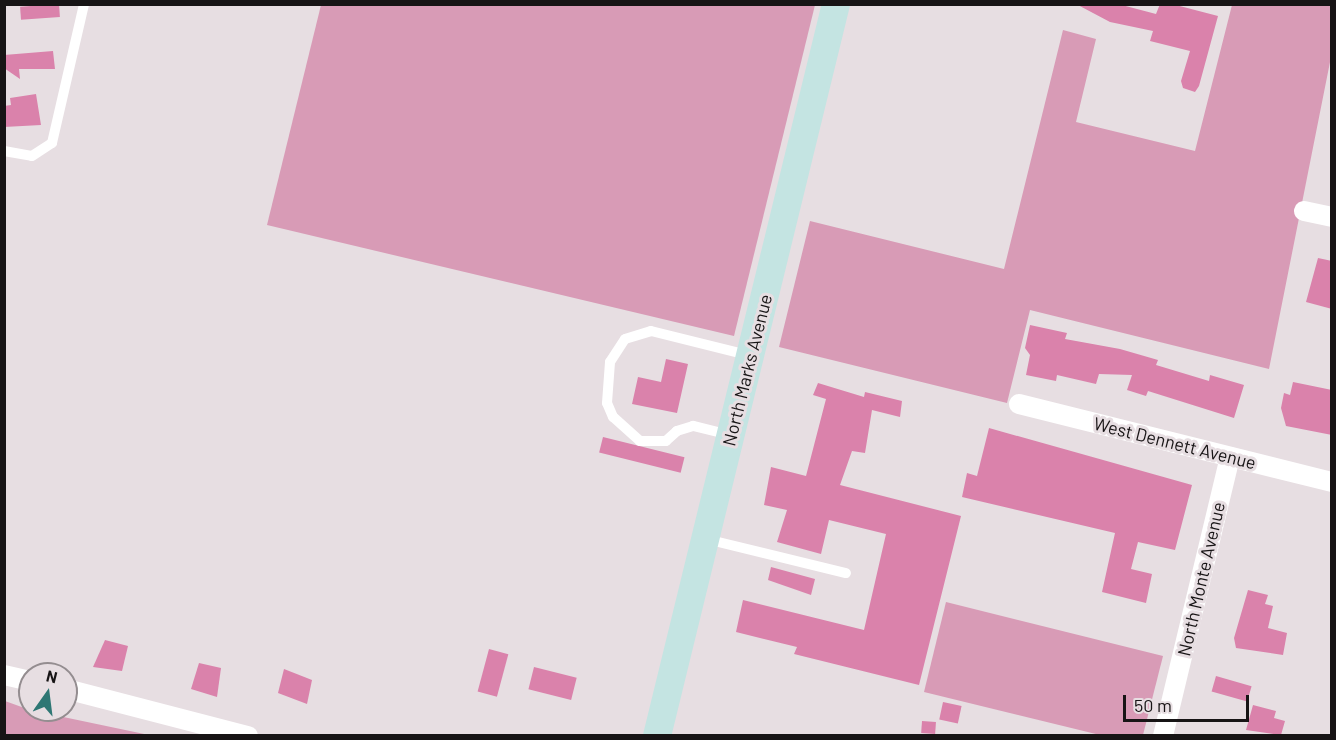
<!DOCTYPE html>
<html>
<head>
<meta charset="utf-8">
<style>
  body { margin:0 }
  #map { position:relative; width:1336px; height:740px; overflow:hidden; background:#e7dee2; font-family:Barlow,sans-serif }
  div>[style] { position:absolute }
  .green>* { inset:0; background:#d89bb6 }
  .building>* { inset:0; background:#da82ab; transform-origin:0 0 }
  .lane>* { height:10px; margin:-5px; padding:0 5px; transform-origin:5px; border-radius:5px; background:#fff }
  .street>* { height:20px; margin:-10px; padding:0 10px; transform-origin:10px; border-radius:10px; background:#fff }
  .secondary>* { height:28px; margin:-14px; padding:0 14px; transform-origin:14px; border-radius:14px; background:#c4e4e2 }
  span { translate:-50% -50%; white-space:nowrap; text-align:center; line-height:1.15; -webkit-text-stroke:6px #e7dee2; paint-order:stroke }
  .street-label { font-size:18px; color:#171415 }
  .frame { position:absolute; inset:0; border:6px solid #171415; pointer-events:none }
  .north { position:absolute; left:18px; top:662px; width:60px; height:60px; box-sizing:border-box; background:#e7dee2; border:2px solid #948d90; border-radius:50%; rotate:14deg; font-size:16px; font-weight:700; line-height:24px; text-align:center; color:#171415 }
  .north::after { content:''; display:block; margin:auto; width:21px; height:27px; background:#2e7774; clip-path:polygon(50% 0,100% 100%,50% 72%,0 100%) }
  .scale { position:absolute; left:1123px; top:695px; width:126px; height:27px; box-sizing:border-box; border:3px solid #171415; border-top:0; padding-left:8px; font-size:18px; line-height:21px; white-space:nowrap; color:#171415; -webkit-text-stroke:4px #e7dee2; paint-order:stroke }
</style>
</head>
<body>
<div id="map">
  <div class="green">
    <i style="clip-path:polygon(321px 5px,815px 5px,734px 336px,267px 225px)"></i>
    <i style="clip-path:polygon(1232px 5px,1331px 5px,1331px 57px,1269px 369px,1030px 310px,1007px 403px,779px 347px,810px 221px,1004px 269px,1063px 30px,1096px 39px,1076px 122px,1195px 151px)"></i>
    <i style="clip-path:polygon(946px 602px,1163px 656px,1143px 735px,1100px 735px,924px 692px)"></i>
    <i style="clip-path:polygon(5px 701px,30px 710px,149px 735px,5px 735px)"></i>
  </div>
  <div class="building">
    <i style="left:59px;top:4px;width:13px;height:39px;rotate:86deg"></i>
    <i style="clip-path:polygon(1076px 4px,1118px 4px,1156px 14px,1160px 4px,1172px 4px,1218px 16px,1199px 86px,1195px 92px,1183px 88px,1181px 81px,1190px 51px,1150px 41px,1153px 31px,1110px 22px)"></i>
    <i style="clip-path:polygon(53px 51px,55px 69px,19px 69px,20px 79px,4px 68px,4px 55px)"></i>
    <i style="clip-path:polygon(36px 94px,41px 125px,4px 127px,4px 106px,11px 105px,10px 98px)"></i>
    <i style="clip-path:polygon(1318px 258px,1332px 261px,1332px 309px,1306px 302px)"></i>
    <i style="clip-path:polygon(1030px 325px,1067px 333px,1065px 339px,1120px 349px,1158px 360px,1156px 365px,1209px 381px,1210px 375px,1244px 385px,1234px 418px,1148px 391px,1146px 396px,1127px 390px,1132px 375px,1099px 374px,1096px 384px,1057px 375px,1056px 381px,1026px 375px,1030px 355px,1025px 348px)"></i>
    <i style="clip-path:polygon(666px 359px,688px 364px,677px 413px,632px 404px,638px 377px,661px 382px)"></i>
    <i style="clip-path:polygon(1293px 382px,1332px 390px,1332px 435px,1286px 426px,1281px 408px,1284px 393px,1290px 395px)"></i>
    <i style="clip-path:polygon(818px 383px,864px 397px,865px 392px,902px 401px,900px 417px,872px 410px,865px 453px,852px 451px,840px 485px,961px 516px,919px 685px,794px 654px,797px 647px,736px 632px,743px 600px,864px 630px,886px 534px,829px 520px,821px 554px,777px 542px,787px 510px,764px 505px,771px 467px,806px 476px,826px 399px,813px 395px)"></i>
    <i style="clip-path:polygon(989px 428px,1192px 485px,1175px 550px,1138px 542px,1131px 569px,1152px 574px,1146px 603px,1102px 592px,1115px 533px,962px 497px,967px 473px,977px 476px)"></i>
    <i style="left:603px;top:437px;width:84px;height:16px;rotate:14deg"></i>
    <i style="clip-path:polygon(771px 567px,815px 579px,811px 595px,768px 580px)"></i>
    <i style="clip-path:polygon(1248px 590px,1268px 595px,1265px 604px,1273px 606px,1268px 628px,1287px 633px,1283px 655px,1236px 648px,1234px 638px)"></i>
    <i style="clip-path:polygon(105px 640px,128px 646px,122px 671px,93px 667px)"></i>
    <i style="left:489px;top:649px;width:20px;height:44px;rotate:15deg"></i>
    <i style="clip-path:polygon(199px 663px,221px 668px,217px 697px,191px 689px)"></i>
    <i style="left:534px;top:667px;width:44px;height:23px;rotate:14deg"></i>
    <i style="clip-path:polygon(284px 669px,312px 680px,307px 704px,278px 693px)"></i>
    <i style="left:1216px;top:676px;width:37px;height:16px;rotate:16deg"></i>
    <i style="left:943px;top:702px;width:19px;height:18px;rotate:12deg"></i>
    <i style="clip-path:polygon(1253px 705px,1276px 711px,1274px 718px,1285px 721px,1281px 735px,1246px 730px)"></i>
    <i style="left:922px;top:721px;width:14px;height:12px;rotate:4deg"></i>
  </div>
  <div class="lane">
    <i style="left:4px;top:151px;width:28px;rotate:10deg"></i>
    <i style="left:32px;top:156px;width:24px;rotate:-33deg"></i>
    <i style="left:52px;top:143px;width:143px;rotate:-77deg"></i>
    <i style="left:730px;top:435px;width:38px;rotate:-166deg"></i>
    <i style="left:693px;top:426px;width:17px;rotate:163deg"></i>
    <i style="left:677px;top:431px;width:15px;rotate:138deg"></i>
    <i style="left:666px;top:441px;width:26px;rotate:180deg"></i>
    <i style="left:640px;top:441px;width:36px;rotate:-138deg"></i>
    <i style="left:613px;top:417px;width:15px;rotate:-113deg"></i>
    <i style="left:607px;top:403px;width:41px;rotate:-85.8deg"></i>
    <i style="left:610px;top:362px;width:27px;rotate:-57deg"></i>
    <i style="left:625px;top:339px;width:27px;rotate:-17deg"></i>
    <i style="left:651px;top:331px;width:100px;rotate:13.9deg"></i>
    <i style="left:706px;top:539px;width:144px;rotate:13.7deg"></i>
  </div>
  <div class="street">
    <i style="left:1304px;top:211px;width:29px;rotate:12deg"></i>
    <i style="left:1019px;top:404px;width:323px;rotate:14deg"></i>
    <i style="left:4px;top:675px;width:27px;rotate:13deg"></i>
    <i style="left:66px;top:689px;width:188px;rotate:14.5deg"></i>
    <i style="left:1163px;top:736px;width:287px;rotate:-76.5deg"></i>
  </div>
  <div class="secondary">
    <i style="left:657px;top:736px;width:754px;rotate:-76.26deg"></i>
  </div>
  <div class="street-label">
    <span style="left:747px;top:370px;rotate:-76deg">North Marks Avenue</span>
    <span style="left:1175px;top:443px;rotate:14deg">West Dennett Avenue</span>
    <span style="left:1201px;top:579px;rotate:-77deg">North Monte Avenue</span>
  </div>
  <div class="frame"></div>
  <div class="north">N</div>
  <div class="scale">50 m</div>
</div>
</body>
</html>
